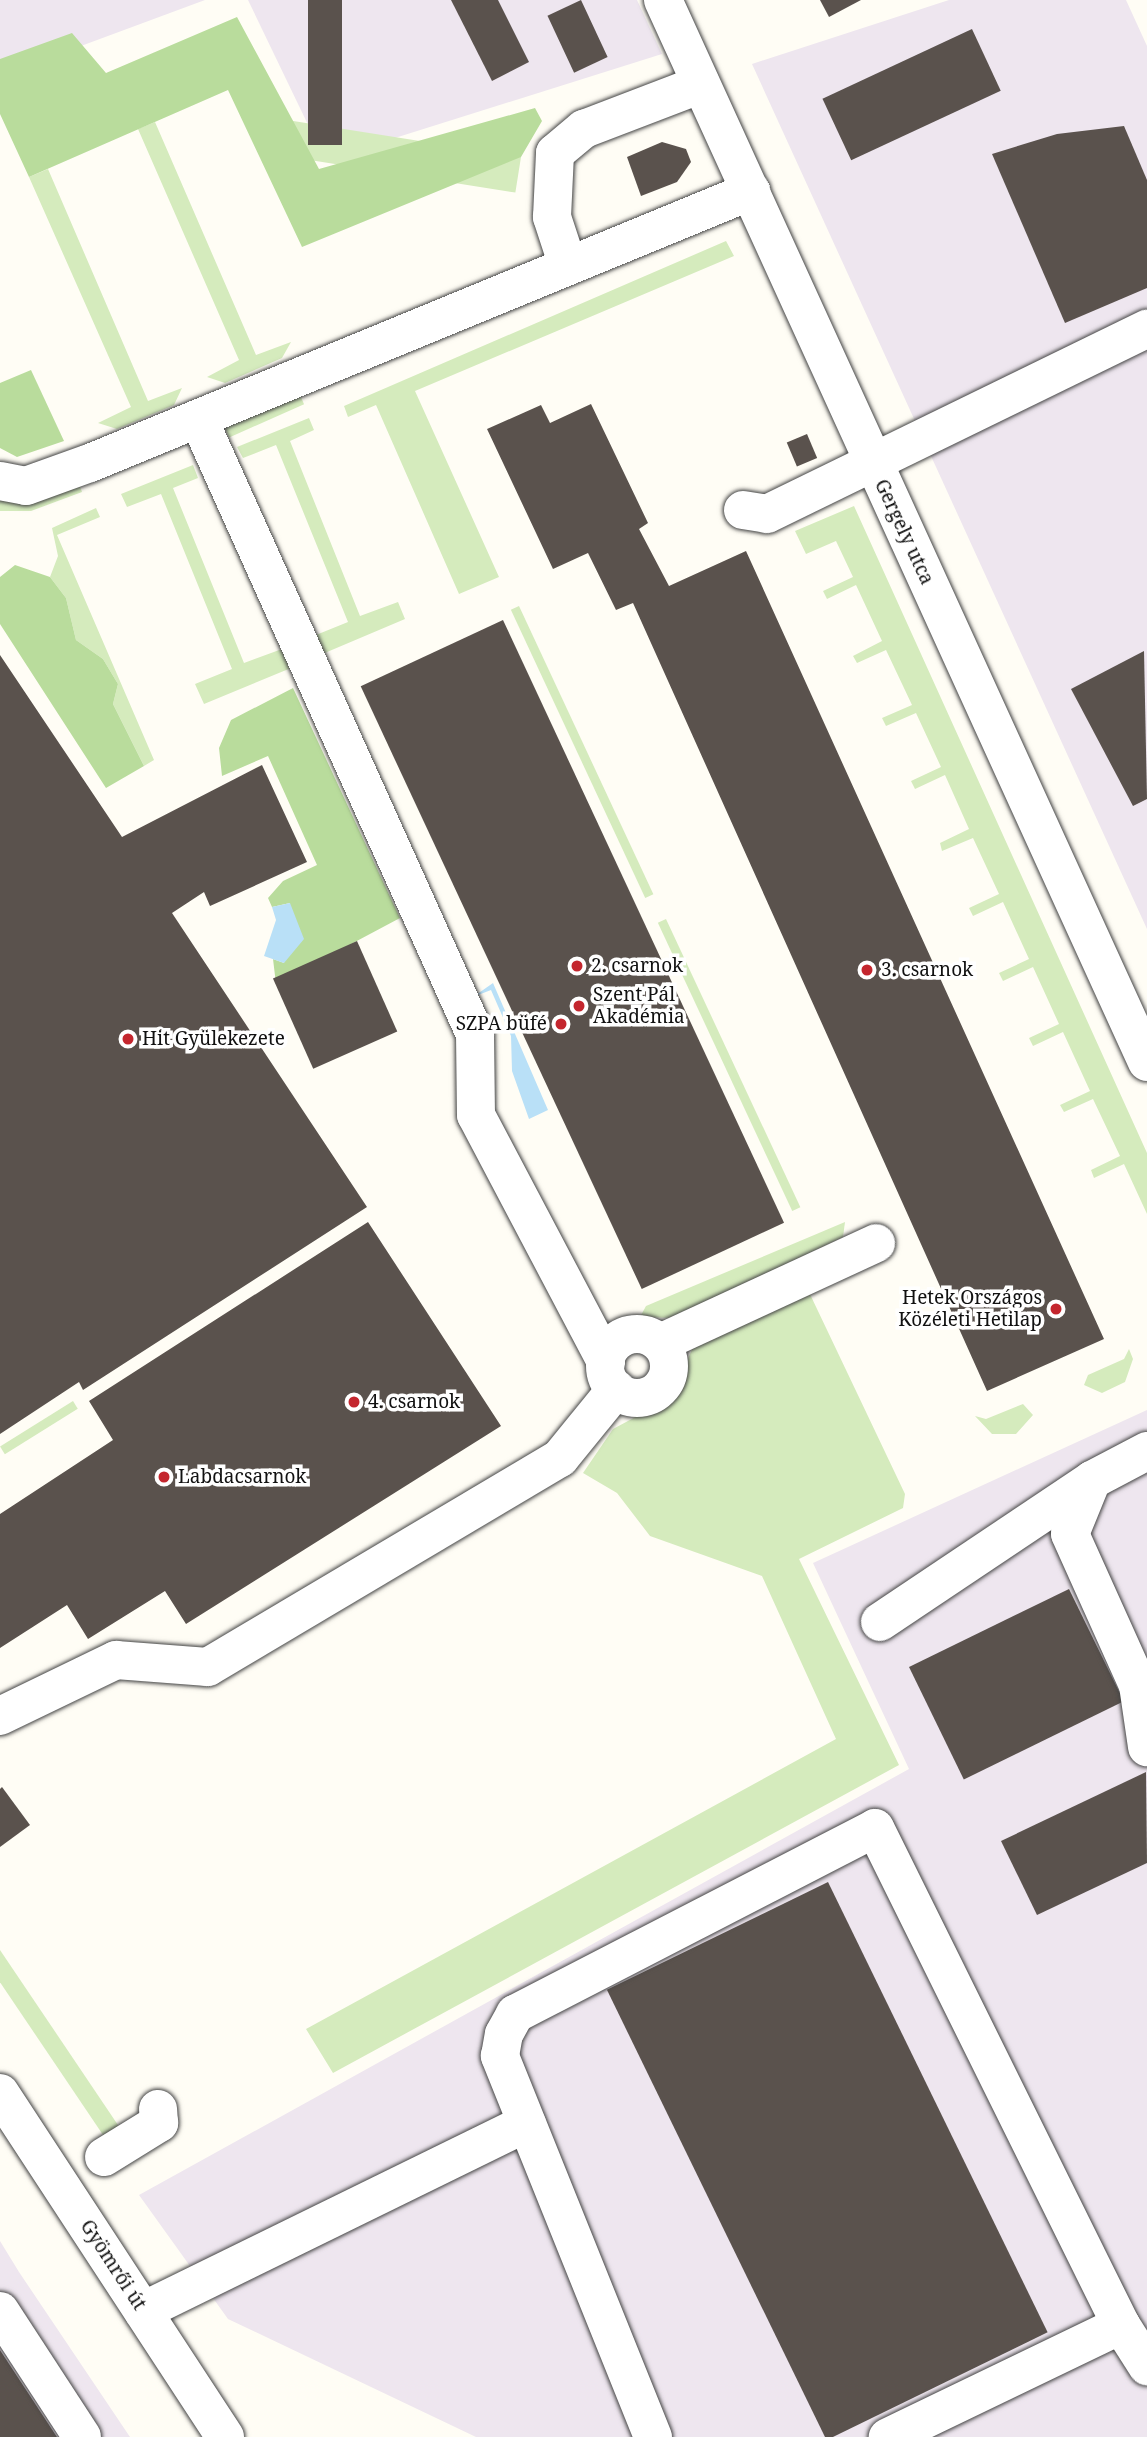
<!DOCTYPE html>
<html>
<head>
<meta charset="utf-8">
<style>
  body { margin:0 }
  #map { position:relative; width:1147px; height:2437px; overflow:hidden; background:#fffdf5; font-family:"Noto Serif",serif }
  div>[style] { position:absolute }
  .industrial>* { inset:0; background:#eee6ef }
  .green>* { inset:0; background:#d5ebbd; transform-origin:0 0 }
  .forest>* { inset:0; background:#b9dc9c }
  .water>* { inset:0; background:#b9e0f7 }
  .building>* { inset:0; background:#5a524d; transform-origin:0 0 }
  .roads { filter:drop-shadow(0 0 2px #444) drop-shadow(0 0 2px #444) }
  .minor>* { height:38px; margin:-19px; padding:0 19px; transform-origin:19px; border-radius:19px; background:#fff }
  .minor>.ring { margin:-19px; padding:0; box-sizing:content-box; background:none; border:38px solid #fff; border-radius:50% }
  .dots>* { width:19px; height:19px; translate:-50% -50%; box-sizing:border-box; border:4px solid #fff; border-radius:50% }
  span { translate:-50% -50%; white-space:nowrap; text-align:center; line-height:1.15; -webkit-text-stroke:7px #fff; paint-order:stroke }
  .street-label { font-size:19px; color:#111 }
  .poi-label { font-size:19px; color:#111 }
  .left { translate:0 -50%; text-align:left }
  .right { translate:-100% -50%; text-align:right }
</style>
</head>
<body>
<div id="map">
  <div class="industrial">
    <i style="clip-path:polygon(0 0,205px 0,0 76px)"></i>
    <i style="clip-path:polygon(248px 0,637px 0,662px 54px,325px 160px)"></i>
    <i style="clip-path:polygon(949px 0,1126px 0,1147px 46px,1147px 929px,752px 64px)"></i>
    <i style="clip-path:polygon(1147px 1410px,1147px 2437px,476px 2437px,228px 2319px,139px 2195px,909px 1769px,813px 1563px)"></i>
    <i style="clip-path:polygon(0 2241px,19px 2272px,130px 2437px,0 2437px)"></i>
  </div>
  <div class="green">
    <i style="clip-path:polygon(155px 122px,256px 355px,291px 342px,282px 358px,225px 383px,207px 377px,239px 360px,138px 129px)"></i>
    <i style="left:521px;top:157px;width:36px;height:237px;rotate:99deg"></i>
    <i style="clip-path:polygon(48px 169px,148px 401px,182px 388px,174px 405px,117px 429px,98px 423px,131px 407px,29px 177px)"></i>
    <i style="clip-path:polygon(726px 241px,734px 256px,415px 391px,499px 577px,459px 594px,376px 405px,348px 417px,344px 406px)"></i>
    <i style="left:300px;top:395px;width:10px;height:82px;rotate:66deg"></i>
    <i style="clip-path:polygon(309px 418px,314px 430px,290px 441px,360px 616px,398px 602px,405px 619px,320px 655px,311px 637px,348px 622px,276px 445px,243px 458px,237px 447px)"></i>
    <i style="clip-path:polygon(193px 465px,198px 478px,173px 488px,244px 663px,282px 649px,291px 668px,204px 704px,195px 684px,232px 669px,161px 494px,127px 507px,121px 494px)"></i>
    <i style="clip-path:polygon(77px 478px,82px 492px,31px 511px,0 511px,0 493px)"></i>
    <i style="clip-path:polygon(854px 506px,1147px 1153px,1147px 1214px,1124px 1164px,1094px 1178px,1091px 1170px,1120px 1156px,1093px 1099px,1064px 1112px,1060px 1105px,1090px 1091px,1063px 1032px,1033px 1046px,1029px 1038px,1059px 1024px,1033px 967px,1003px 981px,999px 973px,1029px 959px,1003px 902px,973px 916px,969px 908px,999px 894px,973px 838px,942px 851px,940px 843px,969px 829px,945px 775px,915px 789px,911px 781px,941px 767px,916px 713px,886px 726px,882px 718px,912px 705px,886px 650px,857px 663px,853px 656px,882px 641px,856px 585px,827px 599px,823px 591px,853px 577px,836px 541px,806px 554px,795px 531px)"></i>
    <i style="clip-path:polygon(96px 508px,100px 517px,57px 535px,154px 760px,144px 766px,113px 704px,118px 684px,103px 659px,76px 640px,66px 598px,50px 577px,58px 556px,52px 528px)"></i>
    <i style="left:519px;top:606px;width:318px;height:9px;rotate:65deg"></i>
    <i style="left:666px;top:919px;width:318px;height:9px;rotate:65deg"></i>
    <i style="clip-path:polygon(845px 1222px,843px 1237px,673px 1318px,640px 1317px,646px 1306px)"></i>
    <i style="clip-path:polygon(808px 1290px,905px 1494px,903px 1508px,799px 1559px,899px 1765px,333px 2073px,306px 2029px,836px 1739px,762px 1576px,650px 1536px,617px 1493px,583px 1473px,613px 1429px,671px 1398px,693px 1347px)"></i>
    <i style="clip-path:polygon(1129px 1349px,1133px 1359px,1125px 1382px,1102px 1393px,1084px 1385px,1088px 1375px,1124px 1359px)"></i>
    <i style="left:73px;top:1401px;width:9px;height:86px;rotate:58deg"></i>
    <i style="clip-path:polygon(1023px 1404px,1033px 1415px,1016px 1434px,992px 1434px,975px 1416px,986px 1419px)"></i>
    <i style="left:0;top:1950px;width:220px;height:18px;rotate:56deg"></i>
  </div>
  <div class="forest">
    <i style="clip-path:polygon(237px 17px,319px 169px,535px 108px,542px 121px,521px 157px,302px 247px,228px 90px,29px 177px,0 114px,0 59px,72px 33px,106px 73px)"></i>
    <i style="clip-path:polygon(31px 370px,64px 441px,17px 457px,0 448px,0 383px)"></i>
    <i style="clip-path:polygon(15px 565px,50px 577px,66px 598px,76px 640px,103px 659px,118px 684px,113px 704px,144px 766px,106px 788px,0 624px,0 577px)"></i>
    <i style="clip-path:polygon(293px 688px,400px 918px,276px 984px,273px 959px,284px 963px,290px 903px,272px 907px,268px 898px,283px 881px,317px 865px,268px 756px,222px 776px,219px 748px,231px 720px)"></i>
  </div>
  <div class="water">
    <i style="clip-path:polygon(290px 903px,304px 939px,284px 963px,264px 956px,276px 920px,272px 907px)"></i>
    <i style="clip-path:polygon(493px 983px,548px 1110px,529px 1119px,512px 1071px,511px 1036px,491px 990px,473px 997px)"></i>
  </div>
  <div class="building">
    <i style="left:308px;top:0;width:34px;height:145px"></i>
    <i style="clip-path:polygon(451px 0,498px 0,529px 62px,492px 81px)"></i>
    <i style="left:581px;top:0;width:63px;height:37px;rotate:65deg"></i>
    <i style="clip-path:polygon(820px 0,861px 0,829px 17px)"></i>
    <i style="left:972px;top:29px;width:68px;height:165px;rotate:65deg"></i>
    <i style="clip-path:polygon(1124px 126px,1147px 180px,1147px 288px,1065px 323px,992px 154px,1057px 134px)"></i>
    <i style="clip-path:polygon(662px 142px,686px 149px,691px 162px,677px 182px,641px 196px,627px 157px)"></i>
    <i style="clip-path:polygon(591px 404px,648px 523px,639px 529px,669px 586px,746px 551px,1104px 1339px,987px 1391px,633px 603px,616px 610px,588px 553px,553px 569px,487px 429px,541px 405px,550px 423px)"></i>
    <i style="left:807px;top:434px;width:26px;height:22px;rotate:67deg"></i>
    <i style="left:503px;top:620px;width:665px;height:157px;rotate:65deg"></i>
    <i style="clip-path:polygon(1144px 651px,1147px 799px,1133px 806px,1071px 689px)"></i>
    <i style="clip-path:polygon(0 655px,122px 837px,262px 765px,307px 862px,210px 906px,204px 892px,172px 913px,367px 1207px,83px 1390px,79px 1382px,0 1434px)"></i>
    <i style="left:357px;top:941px;width:99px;height:92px;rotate:66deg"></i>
    <i style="clip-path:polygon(368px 1222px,501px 1426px,186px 1624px,165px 1591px,88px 1639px,67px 1605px,0 1648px,0 1514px,113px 1440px,89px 1401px)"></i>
    <i style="left:1069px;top:1589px;width:125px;height:178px;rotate:64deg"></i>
    <i style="clip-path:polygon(1146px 1772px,1147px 1863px,1037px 1915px,1001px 1841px)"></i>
    <i style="clip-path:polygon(2px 1787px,30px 1825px,0 1847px,0 1789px)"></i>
    <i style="left:828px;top:1882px;width:501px;height:246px;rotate:64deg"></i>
    <i style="clip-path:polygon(0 2350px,57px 2437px,0 2437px)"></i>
  </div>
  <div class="roads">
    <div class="minor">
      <i style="left:663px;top:0;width:1167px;rotate:65.5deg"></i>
      <i style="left:568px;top:266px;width:52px;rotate:-108.1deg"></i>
      <i style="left:552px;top:217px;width:64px;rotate:-87.3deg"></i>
      <i style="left:555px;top:153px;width:38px;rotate:-40deg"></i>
      <i style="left:584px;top:129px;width:125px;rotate:-21deg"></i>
      <i style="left:199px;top:420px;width:673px;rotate:65.8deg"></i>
      <i style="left:475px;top:1034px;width:81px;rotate:89.3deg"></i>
      <i style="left:476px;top:1115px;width:279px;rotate:62.2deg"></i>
      <i style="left:0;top:481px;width:26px;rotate:11deg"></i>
      <i style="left:26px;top:486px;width:68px;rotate:-19.8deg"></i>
      <i style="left:90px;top:463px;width:715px;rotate:-22.37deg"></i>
      <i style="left:743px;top:510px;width:24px;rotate:9deg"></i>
      <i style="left:767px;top:514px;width:423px;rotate:-26deg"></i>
      <i class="ring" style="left:605px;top:1334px;width:26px;height:26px"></i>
      <i style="left:660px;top:1343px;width:238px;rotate:-24.8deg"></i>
      <i style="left:1147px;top:1451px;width:62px;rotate:152.2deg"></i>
      <i style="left:1092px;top:1480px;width:58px;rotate:112.2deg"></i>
      <i style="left:1070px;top:1534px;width:166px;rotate:65.8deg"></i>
      <i style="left:1138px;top:1685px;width:63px;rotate:81.7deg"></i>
      <i style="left:880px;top:1622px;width:255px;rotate:-33.8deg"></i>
      <i style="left:0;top:1716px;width:129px;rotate:-25.8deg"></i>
      <i style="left:116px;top:1660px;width:92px;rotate:4.4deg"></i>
      <i style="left:208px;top:1667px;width:409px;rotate:-30.7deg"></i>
      <i style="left:560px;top:1458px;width:89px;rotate:-50.9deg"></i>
      <i style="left:0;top:2093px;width:411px;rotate:56.8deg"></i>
      <i style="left:104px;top:2157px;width:65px;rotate:-31.7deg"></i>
      <i style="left:159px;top:2123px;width:14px;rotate:-94deg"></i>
      <i style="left:0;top:2311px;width:150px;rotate:56.9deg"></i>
      <i style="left:143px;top:2311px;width:427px;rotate:-26.1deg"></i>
      <i style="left:1121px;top:2325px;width:49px;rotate:57.6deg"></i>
      <i style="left:653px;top:2437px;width:411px;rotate:-111.9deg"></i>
      <i style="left:500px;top:2056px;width:22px;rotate:-80deg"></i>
      <i style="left:504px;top:2034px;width:23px;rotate:-61deg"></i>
      <i style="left:515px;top:2014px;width:405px;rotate:-27.3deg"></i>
      <i style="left:875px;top:1828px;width:555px;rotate:63.67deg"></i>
      <i style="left:1121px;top:2325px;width:259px;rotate:154.3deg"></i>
    </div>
  </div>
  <div class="dots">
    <i style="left:577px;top:966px;background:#c4262e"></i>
    <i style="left:867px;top:970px;background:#c4262e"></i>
    <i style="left:579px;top:1006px;background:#c4262e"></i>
    <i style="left:561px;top:1024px;background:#c4262e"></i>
    <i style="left:128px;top:1039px;background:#c4262e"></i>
    <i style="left:1056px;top:1309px;background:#c4262e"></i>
    <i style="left:354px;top:1402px;background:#c4262e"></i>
    <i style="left:164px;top:1477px;background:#c4262e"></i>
  </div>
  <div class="street-label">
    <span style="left:904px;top:532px;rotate:65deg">Gergely utca</span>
    <span style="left:113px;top:2265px;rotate:57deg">Gyömrői út</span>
  </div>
  <div class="poi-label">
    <span class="left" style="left:591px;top:966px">2. csarnok</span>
    <span class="left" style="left:881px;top:970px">3. csarnok</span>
    <span class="left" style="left:593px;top:1006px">Szent Pál<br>Akadémia</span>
    <span class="right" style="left:547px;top:1024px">SZPA büfé</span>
    <span class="left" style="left:142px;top:1039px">Hit Gyülekezete</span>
    <span class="right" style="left:1042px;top:1309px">Hetek Országos<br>Közéleti Hetilap</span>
    <span class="left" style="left:368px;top:1402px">4. csarnok</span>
    <span class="left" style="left:178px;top:1477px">Labdacsarnok</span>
  </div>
</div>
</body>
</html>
